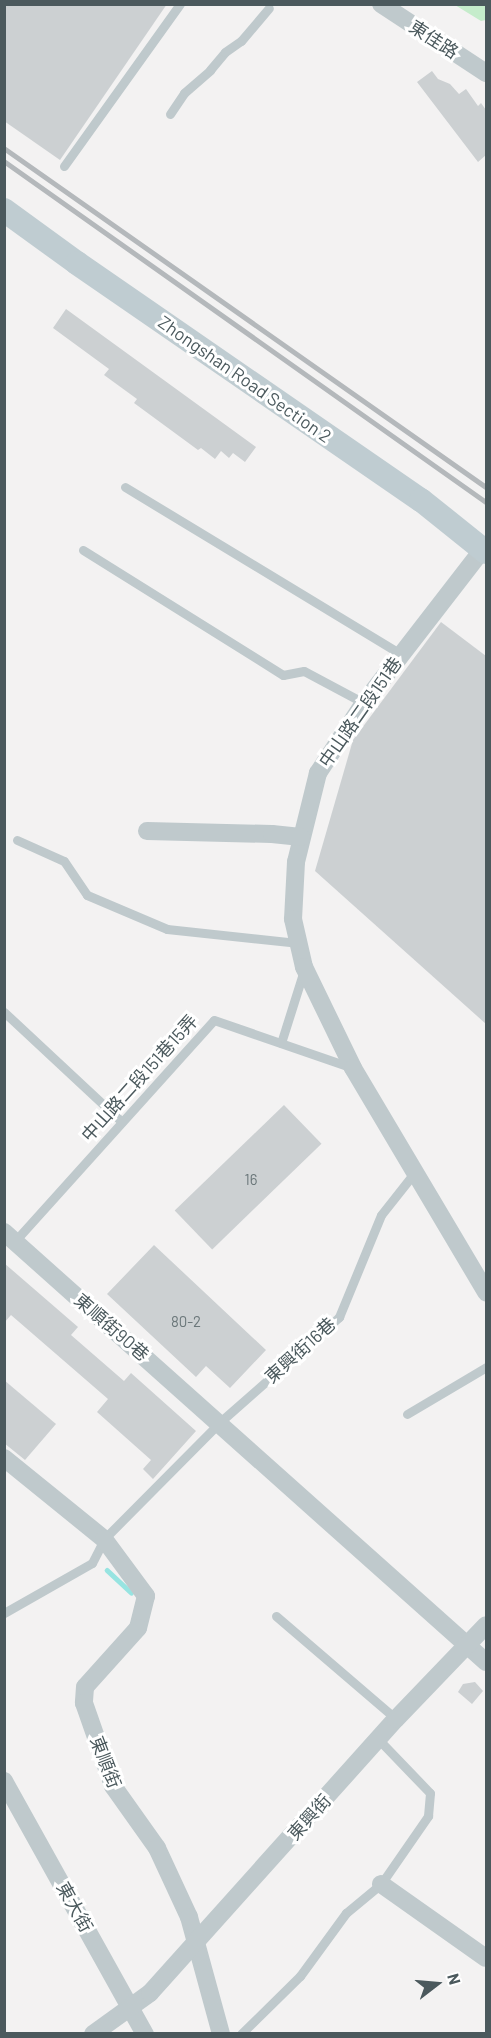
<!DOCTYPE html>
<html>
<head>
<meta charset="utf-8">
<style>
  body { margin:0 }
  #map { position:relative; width:491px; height:2038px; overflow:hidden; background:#f3f2f2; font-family:Barlow,"Noto Sans TC",sans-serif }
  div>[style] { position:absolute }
  .green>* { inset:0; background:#c5eccb }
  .stream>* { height:4.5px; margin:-2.25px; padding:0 2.25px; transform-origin:2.25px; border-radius:2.25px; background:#97e4e1 }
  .building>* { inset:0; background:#ccd0d2; transform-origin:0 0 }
  .service>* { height:9px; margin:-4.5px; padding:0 4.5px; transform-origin:4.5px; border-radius:4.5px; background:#bfc9cc }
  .minor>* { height:18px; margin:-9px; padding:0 9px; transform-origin:9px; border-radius:9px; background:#bfc9cc }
  .secondary>* { height:24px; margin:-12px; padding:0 12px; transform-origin:12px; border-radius:12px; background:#bfccd1 }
  .rail>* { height:4.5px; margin:-2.25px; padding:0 2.25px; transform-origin:2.25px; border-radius:2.25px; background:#b4b8bb }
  span { translate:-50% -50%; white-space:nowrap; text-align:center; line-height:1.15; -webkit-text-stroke:6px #fff; paint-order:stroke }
  .number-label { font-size:15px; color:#6b777a }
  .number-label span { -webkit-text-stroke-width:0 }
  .street-label { font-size:18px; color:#4b595d }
  .frame { position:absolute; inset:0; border:6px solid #4b595d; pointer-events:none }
  .north { position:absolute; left:407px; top:1954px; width:60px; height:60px; -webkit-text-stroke:4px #fff; paint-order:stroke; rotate:74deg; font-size:16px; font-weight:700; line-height:24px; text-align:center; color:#4b595d }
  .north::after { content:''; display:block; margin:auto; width:21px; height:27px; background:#4b595d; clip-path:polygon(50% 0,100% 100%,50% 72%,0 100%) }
</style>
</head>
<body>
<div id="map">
  <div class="green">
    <i style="clip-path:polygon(455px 5px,486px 5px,486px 20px,481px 21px)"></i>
  </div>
  <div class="stream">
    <i style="left:107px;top:1570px;width:33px;rotate:43deg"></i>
  </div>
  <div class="building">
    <i style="clip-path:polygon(4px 4px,167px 4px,60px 160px,4px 121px)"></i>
    <i style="clip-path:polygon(432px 71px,438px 79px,450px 84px,459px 94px,466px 89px,478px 106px,481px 103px,486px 110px,486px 155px,478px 162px,417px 82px)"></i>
    <i style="clip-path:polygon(66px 309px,256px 447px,245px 462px,233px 453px,229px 458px,221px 451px,215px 459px,201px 448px,198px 450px,134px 403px,137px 399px,104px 375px,109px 369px,53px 328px)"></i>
    <i style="clip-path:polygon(441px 622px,486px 656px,486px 1024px,315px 871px,353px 740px)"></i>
    <i style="left:284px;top:1105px;width:54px;height:152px;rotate:46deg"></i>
    <i style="clip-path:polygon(154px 1245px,266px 1350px,230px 1388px,206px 1366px,196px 1377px,107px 1294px)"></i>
    <i style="clip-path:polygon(4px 1263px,78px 1327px,71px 1335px,124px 1381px,131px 1373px,196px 1431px,153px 1479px,143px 1469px,151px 1460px,97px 1412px,108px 1399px,11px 1315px,4px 1323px)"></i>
    <i style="clip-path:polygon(4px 1380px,56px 1424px,25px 1460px,4px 1443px)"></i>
    <i style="clip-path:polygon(475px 1682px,483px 1691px,472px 1704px,458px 1692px,463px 1684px)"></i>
  </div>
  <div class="service">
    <i style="left:170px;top:114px;width:25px;rotate:-56deg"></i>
    <i style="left:184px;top:93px;width:35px;rotate:-41deg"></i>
    <i style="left:210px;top:70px;width:23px;rotate:-50deg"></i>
    <i style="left:225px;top:52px;width:19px;rotate:-35deg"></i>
    <i style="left:241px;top:41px;width:43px;rotate:-49.7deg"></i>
    <i style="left:64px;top:166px;width:199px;rotate:-54.4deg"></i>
    <i style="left:125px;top:487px;width:323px;rotate:31.2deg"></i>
    <i style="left:83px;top:550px;width:236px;rotate:32deg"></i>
    <i style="left:283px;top:675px;width:21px;rotate:-11deg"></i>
    <i style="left:304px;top:671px;width:68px;rotate:28.1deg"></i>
    <i style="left:17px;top:840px;width:51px;rotate:24.1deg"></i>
    <i style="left:64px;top:861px;width:41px;rotate:55.9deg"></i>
    <i style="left:87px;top:895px;width:87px;rotate:23deg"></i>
    <i style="left:167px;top:929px;width:133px;rotate:6.1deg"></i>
    <i style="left:4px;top:1012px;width:161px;rotate:43deg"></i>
    <i style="left:281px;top:1043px;width:77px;rotate:-72.5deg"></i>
    <i style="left:15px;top:1241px;width:297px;rotate:-48deg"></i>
    <i style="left:214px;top:1020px;width:147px;rotate:19.1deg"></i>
    <i style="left:407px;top:1414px;width:92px;rotate:-30.7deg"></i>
    <i style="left:4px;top:1613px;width:101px;rotate:-29.6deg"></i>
    <i style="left:92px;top:1563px;width:27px;rotate:-63deg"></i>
    <i style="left:104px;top:1539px;width:165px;rotate:-45.2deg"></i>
    <i style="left:220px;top:1422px;width:159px;rotate:-41.4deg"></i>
    <i style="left:339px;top:1317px;width:110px;rotate:-67.6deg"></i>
    <i style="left:381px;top:1215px;width:55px;rotate:-51.7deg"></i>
    <i style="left:276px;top:1616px;width:158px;rotate:40.6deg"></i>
    <i style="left:241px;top:2034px;width:83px;rotate:-44.5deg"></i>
    <i style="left:300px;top:1976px;width:78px;rotate:-53.9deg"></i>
    <i style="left:346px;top:1913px;width:45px;rotate:-39.6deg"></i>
    <i style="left:381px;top:1884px;width:83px;rotate:-55.3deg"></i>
    <i style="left:428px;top:1816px;width:23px;rotate:-85deg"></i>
    <i style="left:430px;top:1793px;width:74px;rotate:-133.9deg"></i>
  </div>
  <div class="minor">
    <i style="left:381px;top:4px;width:126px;rotate:33.3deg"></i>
    <i style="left:483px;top:549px;width:195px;rotate:127.7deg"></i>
    <i style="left:364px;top:703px;width:84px;rotate:123.3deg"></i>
    <i style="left:318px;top:773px;width:92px;rotate:103.9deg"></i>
    <i style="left:296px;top:862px;width:57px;rotate:93deg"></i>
    <i style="left:293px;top:919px;width:49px;rotate:77.1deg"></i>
    <i style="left:304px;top:967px;width:112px;rotate:64.1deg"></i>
    <i style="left:353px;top:1068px;width:261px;rotate:59.3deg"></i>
    <i style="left:147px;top:831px;width:125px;rotate:1.4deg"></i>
    <i style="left:272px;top:834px;width:29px;rotate:6deg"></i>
    <i style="left:4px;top:1232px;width:646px;rotate:41.74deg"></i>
    <i style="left:4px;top:1458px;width:129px;rotate:39deg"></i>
    <i style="left:104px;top:1539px;width:71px;rotate:53.6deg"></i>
    <i style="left:146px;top:1596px;width:33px;rotate:104deg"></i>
    <i style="left:138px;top:1628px;width:79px;rotate:131.9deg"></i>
    <i style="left:85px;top:1687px;width:16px;rotate:94deg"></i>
    <i style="left:84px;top:1703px;width:88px;rotate:70.7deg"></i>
    <i style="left:113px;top:1786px;width:76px;rotate:54.6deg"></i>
    <i style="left:157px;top:1848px;width:76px;rotate:65.1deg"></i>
    <i style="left:189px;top:1917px;width:121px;rotate:74.7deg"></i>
    <i style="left:4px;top:1781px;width:290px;rotate:60.9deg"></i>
    <i style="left:381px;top:1884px;width:128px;rotate:35.2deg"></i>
    <i style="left:93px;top:2034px;width:70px;rotate:-35.7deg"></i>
    <i style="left:150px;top:1993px;width:368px;rotate:-48.1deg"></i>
    <i style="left:396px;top:1719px;width:130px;rotate:-46.2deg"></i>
  </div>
  <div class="secondary">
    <i style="left:4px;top:210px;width:90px;rotate:36deg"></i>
    <i style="left:77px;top:263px;width:418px;rotate:34.6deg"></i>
    <i style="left:421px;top:500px;width:83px;rotate:38.7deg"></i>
  </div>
  <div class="rail">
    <i style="left:4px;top:148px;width:589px;rotate:35.12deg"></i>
    <i style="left:4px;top:161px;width:590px;rotate:35.28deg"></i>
  </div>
  <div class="number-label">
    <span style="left:251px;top:1180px">16</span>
    <span style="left:186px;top:1322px">80-2</span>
  </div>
  <div class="street-label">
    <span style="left:434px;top:39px;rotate:33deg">東佳路</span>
    <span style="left:245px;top:379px;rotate:35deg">Zhongshan Road Section 2</span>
    <span style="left:360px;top:712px;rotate:-55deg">中山路二段151巷</span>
    <span style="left:139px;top:1078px;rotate:-48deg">中山路二段151巷15弄</span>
    <span style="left:112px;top:1327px;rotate:41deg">東順街90巷</span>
    <span style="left:300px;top:1350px;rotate:-42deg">東興街16巷</span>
    <span style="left:106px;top:1762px;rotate:69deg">東順街</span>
    <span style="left:309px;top:1817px;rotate:-48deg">東興街</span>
    <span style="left:75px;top:1907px;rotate:61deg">東大街</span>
  </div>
  <div class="frame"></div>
  <div class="north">N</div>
</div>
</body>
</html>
